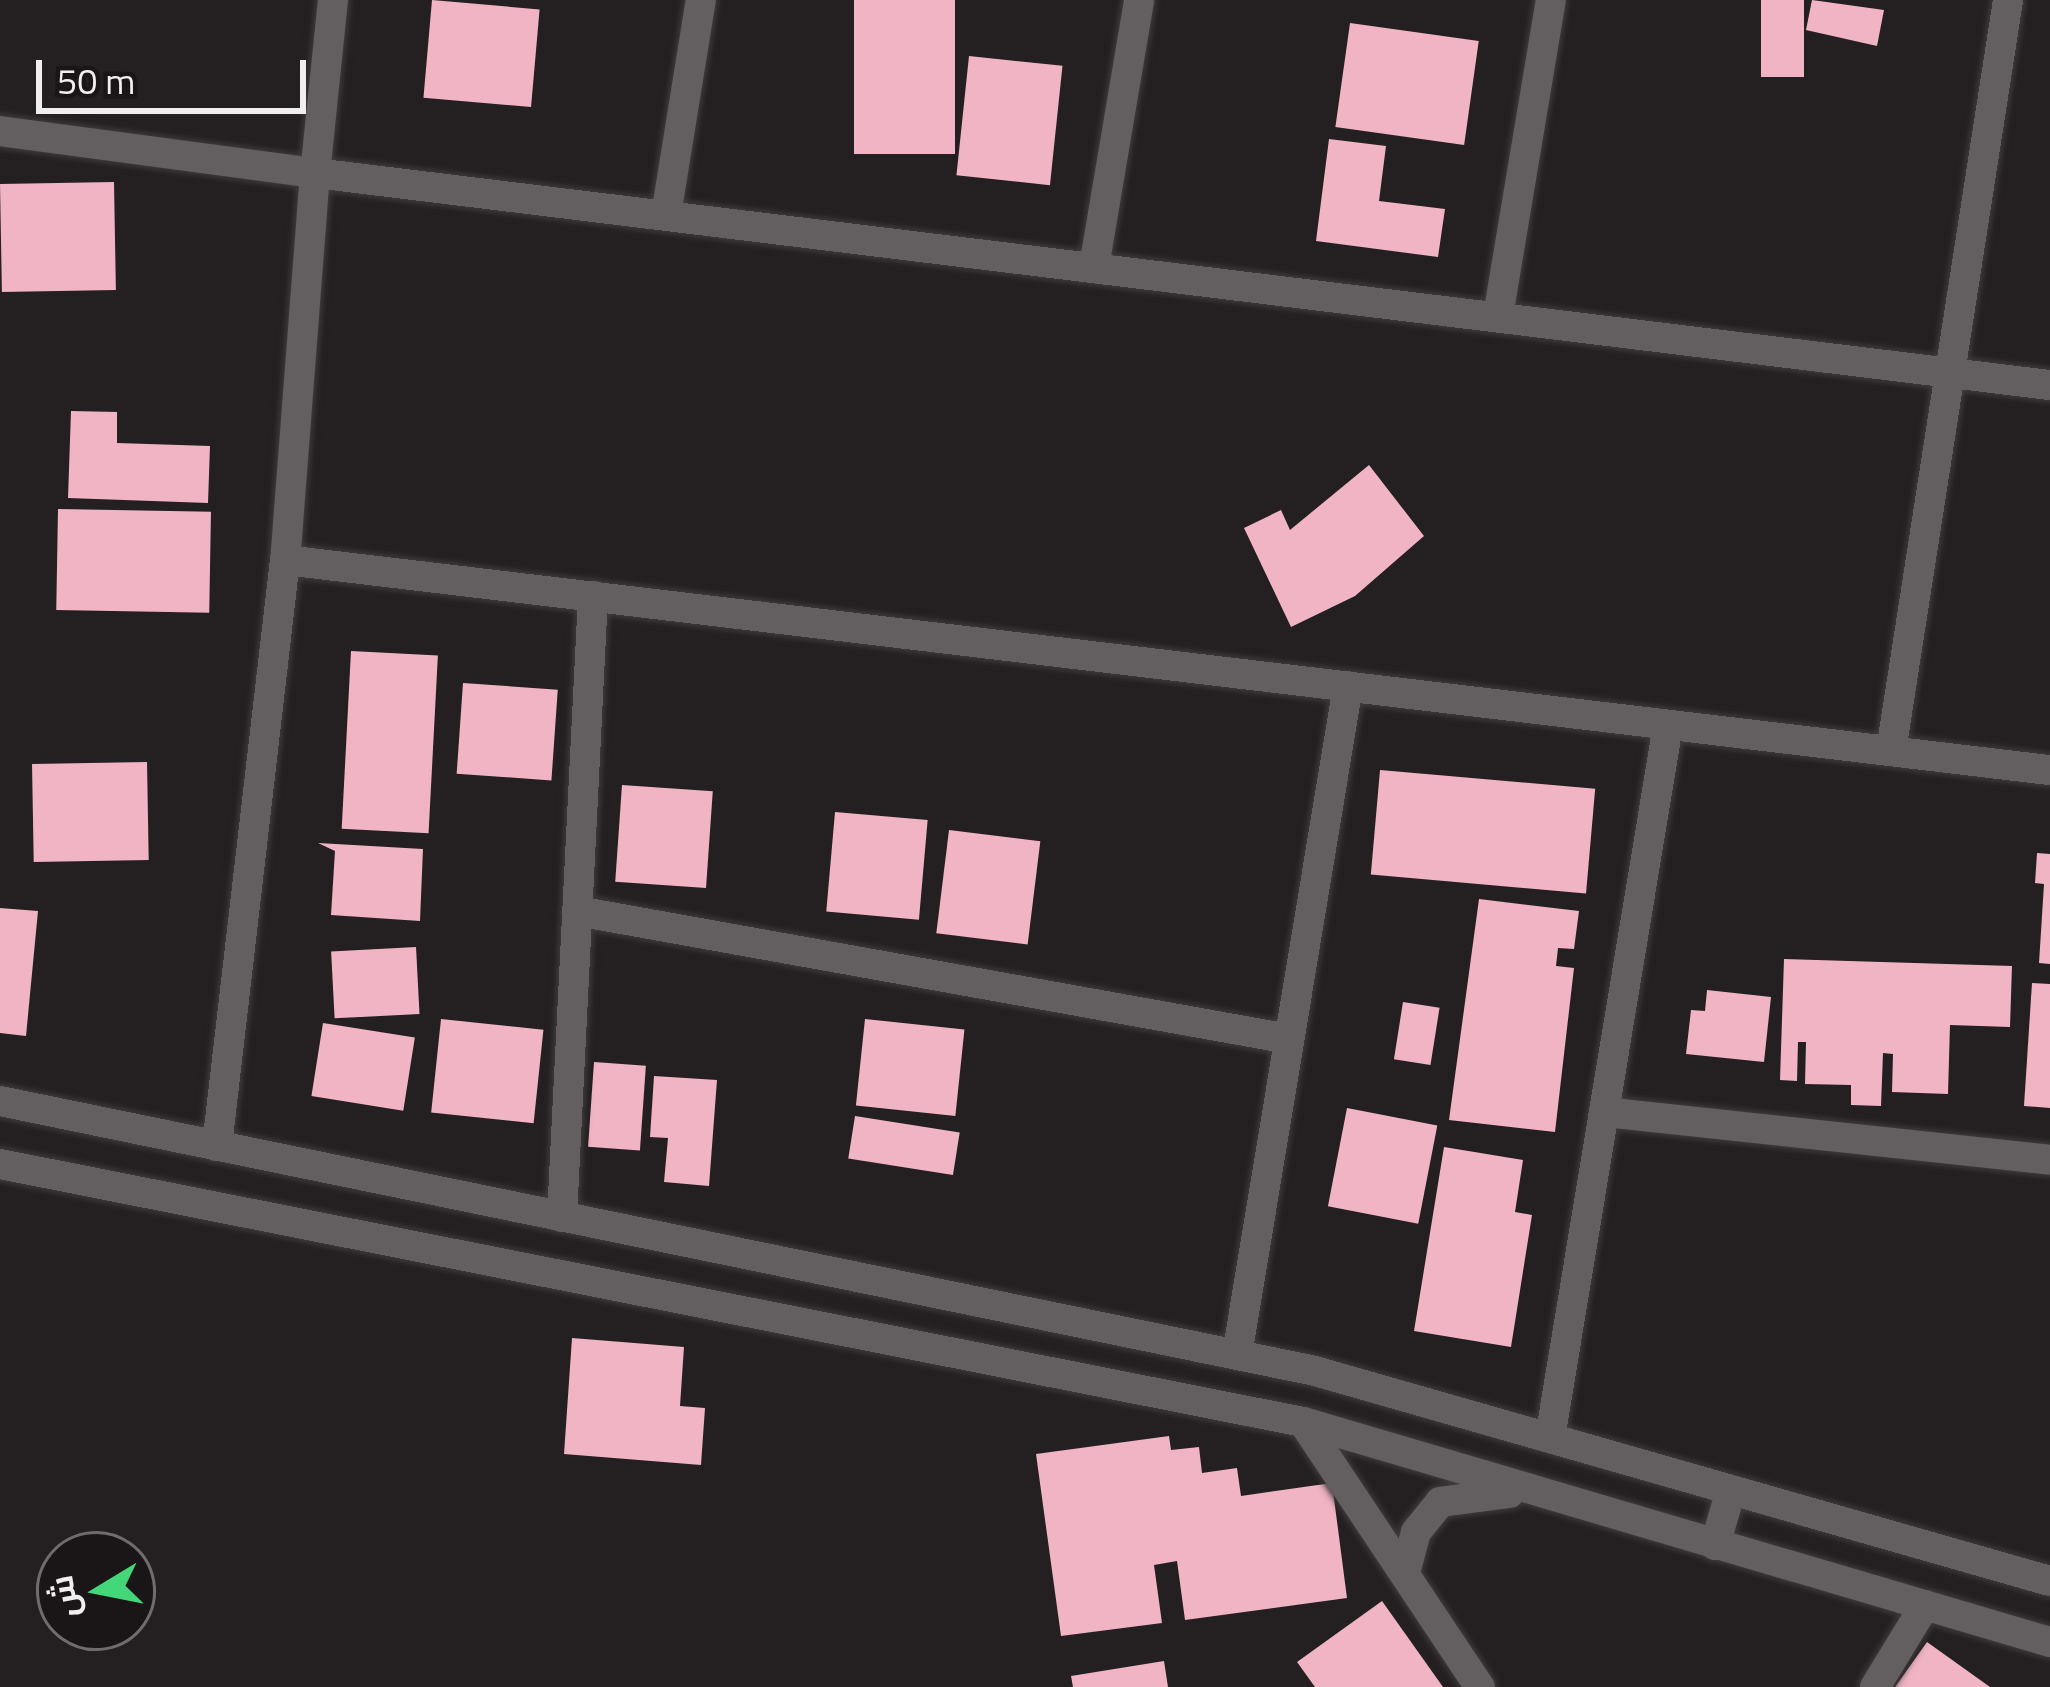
<!DOCTYPE html>
<html>
<head>
<meta charset="utf-8">
<style>
  body { margin:0 }
  #map { position:relative; width:2050px; height:1687px; overflow:hidden; background:#242021; font-family:"Titillium Web",Cairo,sans-serif }
  div>[style] { position:absolute }
  .building>* { inset:0; background:#f0b4c5; transform-origin:0 0 }
  .roads { filter:drop-shadow(0 0 3px #3f3b3c) drop-shadow(0 0 3px #3f3b3c) }
  .minor>* { height:30px; margin:-15px; padding:0 15px; transform-origin:15px; border-radius:15px; background:#635e5f }
  span { translate:-50% -50%; white-space:nowrap; text-align:center; line-height:1.15; -webkit-text-stroke:12px #1a1617; paint-order:stroke }
  .north { position:absolute; left:36px; top:1531px; width:120px; height:120px; box-sizing:border-box; background:#1a1617; border:3px solid #706c6d; border-radius:50%; rotate:260deg; font-size:33px; font-weight:700; line-height:48px; text-align:center; color:#f1eeef }
  .north::after { content:''; display:block; margin:auto; width:42px; height:54px; background:#44d77a; clip-path:polygon(50% 0,100% 100%,50% 72%,0 100%) }
  .scale { position:absolute; left:36px; top:60px; width:270px; height:54px; box-sizing:border-box; border:6px solid #f1eeef; border-top:0; padding-left:15px; font-size:36px; line-height:42px; white-space:nowrap; color:#f1eeef; -webkit-text-stroke:9px #1a1617; paint-order:stroke }
</style>
</head>
<body>
<div id="map">
  <div class="building">
    <i style="left:432px;top:0;width:108px;height:98px;rotate:5deg"></i>
    <i style="left:854px;top:0;width:101px;height:154px"></i>
    <i style="left:1761px;top:0;width:43px;height:77px"></i>
    <i style="clip-path:polygon(1812px 0,1884px 10px,1877px 46px,1806px 30px)"></i>
    <i style="left:1350px;top:23px;width:130px;height:105px;rotate:8deg"></i>
    <i style="left:969px;top:56px;width:94px;height:120px;rotate:6deg"></i>
    <i style="clip-path:polygon(1329px 139px,1386px 146px,1379px 201px,1445px 209px,1438px 257px,1316px 241px)"></i>
    <i style="left:114px;top:182px;width:108px;height:114px;rotate:89deg"></i>
    <i style="clip-path:polygon(71px 411px,117px 412px,117px 443px,210px 446px,208px 503px,68px 498px)"></i>
    <i style="clip-path:polygon(1369px 465px,1424px 536px,1355px 596px,1291px 627px,1244px 528px,1281px 510px,1290px 530px)"></i>
    <i style="left:58px;top:509px;width:153px;height:101px;rotate:1deg"></i>
    <i style="left:351px;top:651px;width:87px;height:178px;rotate:3deg"></i>
    <i style="left:463px;top:683px;width:95px;height:91px;rotate:4deg"></i>
    <i style="left:147px;top:762px;width:98px;height:115px;rotate:89deg"></i>
    <i style="left:1380px;top:770px;width:216px;height:105px;rotate:5deg"></i>
    <i style="left:622px;top:785px;width:91px;height:97px;rotate:4deg"></i>
    <i style="left:835px;top:812px;width:93px;height:100px;rotate:5deg"></i>
    <i style="left:949px;top:830px;width:92px;height:104px;rotate:7deg"></i>
    <i style="clip-path:polygon(318px 843px,423px 849px,420px 921px,331px 915px,335px 851px)"></i>
    <i style="clip-path:polygon(2037px 853px,2050px 854px,2050px 964px,2039px 963px,2044px 884px,2035px 883px)"></i>
    <i style="clip-path:polygon(1479px 899px,1579px 911px,1574px 949px,1558px 948px,1556px 966px,1574px 968px,1555px 1132px,1449px 1120px)"></i>
    <i style="clip-path:polygon(0 908px,38px 911px,26px 1036px,0 1033px)"></i>
    <i style="left:416px;top:947px;width:67px;height:85px;rotate:87deg"></i>
    <i style="clip-path:polygon(1784px 959px,2012px 966px,2010px 1027px,1950px 1025px,1948px 1094px,1892px 1092px,1893px 1054px,1883px 1053px,1881px 1106px,1851px 1105px,1851px 1085px,1805px 1084px,1806px 1042px,1798px 1042px,1797px 1081px,1780px 1080px)"></i>
    <i style="clip-path:polygon(2032px 983px,2050px 984px,2050px 1108px,2024px 1106px)"></i>
    <i style="clip-path:polygon(1707px 990px,1771px 997px,1764px 1062px,1686px 1054px,1691px 1010px,1705px 1011px)"></i>
    <i style="left:1403px;top:1002px;width:37px;height:58px;rotate:9deg"></i>
    <i style="left:441px;top:1019px;width:103px;height:94px;rotate:6deg"></i>
    <i style="left:865px;top:1019px;width:100px;height:87px;rotate:6deg"></i>
    <i style="left:323px;top:1023px;width:93px;height:74px;rotate:9deg"></i>
    <i style="left:594px;top:1062px;width:52px;height:85px;rotate:4deg"></i>
    <i style="clip-path:polygon(654px 1076px,717px 1080px,709px 1186px,664px 1182px,668px 1138px,650px 1137px)"></i>
    <i style="left:1347px;top:1108px;width:92px;height:100px;rotate:11deg"></i>
    <i style="left:855px;top:1116px;width:106px;height:43px;rotate:9deg"></i>
    <i style="clip-path:polygon(1444px 1147px,1523px 1160px,1515px 1212px,1532px 1215px,1511px 1347px,1414px 1331px)"></i>
    <i style="clip-path:polygon(572px 1338px,684px 1347px,680px 1406px,705px 1408px,701px 1465px,564px 1454px)"></i>
    <i style="clip-path:polygon(1169px 1436px,1171px 1450px,1199px 1447px,1202px 1473px,1237px 1468px,1241px 1496px,1332px 1483px,1347px 1598px,1185px 1620px,1177px 1561px,1154px 1565px,1162px 1623px,1061px 1636px,1036px 1454px)"></i>
    <i style="clip-path:polygon(1382px 1601px,1443px 1687px,1315px 1687px,1297px 1662px)"></i>
    <i style="clip-path:polygon(1927px 1642px,1990px 1687px,1895px 1687px)"></i>
    <i style="clip-path:polygon(1164px 1661px,1168px 1687px,1073px 1687px,1071px 1676px)"></i>
  </div>
  <div class="roads">
    <div class="minor">
      <i style="left:333px;top:0;width:174px;rotate:95.9deg"></i>
      <i style="left:315px;top:173px;width:1748px;rotate:6.97deg"></i>
      <i style="left:0;top:131px;width:318px;rotate:7.6deg"></i>
      <i style="left:315px;top:173px;width:388px;rotate:94.4deg"></i>
      <i style="left:285px;top:560px;width:590px;rotate:96.62deg"></i>
      <i style="left:666px;top:215px;width:218px;rotate:-80.8deg"></i>
      <i style="left:1094px;top:267px;width:271px;rotate:-80.4deg"></i>
      <i style="left:1498px;top:316px;width:320px;rotate:-80.5deg"></i>
      <i style="left:285px;top:560px;width:1777px;rotate:6.79deg"></i>
      <i style="left:1891px;top:751px;width:760px;rotate:-81.14deg"></i>
      <i style="left:577px;top:911px;width:723px;rotate:10.19deg"></i>
      <i style="left:0;top:1101px;width:1342px;rotate:11.6deg"></i>
      <i style="left:1315px;top:1371px;width:764px;rotate:15.95deg"></i>
      <i style="left:1604px;top:1112px;width:449px;rotate:6.1deg"></i>
      <i style="left:0;top:1164px;width:1328px;rotate:11.2deg"></i>
      <i style="left:1303px;top:1422px;width:779px;rotate:16.41deg"></i>
      <i style="left:562px;top:1217px;width:622px;rotate:-87.14deg"></i>
      <i style="left:1237px;top:1355px;width:678px;rotate:-80.58deg"></i>
      <i style="left:1303px;top:1422px;width:319px;rotate:56.3deg"></i>
      <i style="left:1550px;top:1438px;width:723px;rotate:-80.6deg"></i>
      <i style="left:1715px;top:1545px;width:57px;rotate:-73.8deg"></i>
      <i style="left:1405px;top:1573px;width:42px;rotate:-75deg"></i>
      <i style="left:1416px;top:1532px;width:38px;rotate:-51deg"></i>
      <i style="left:1440px;top:1502px;width:70px;rotate:-7.4deg"></i>
      <i style="left:1875px;top:1687px;width:96px;rotate:-58.6deg"></i>
    </div>
  </div>
  <div class="north">ش</div>
  <div class="scale">50 m</div>
</div>
</body>
</html>
